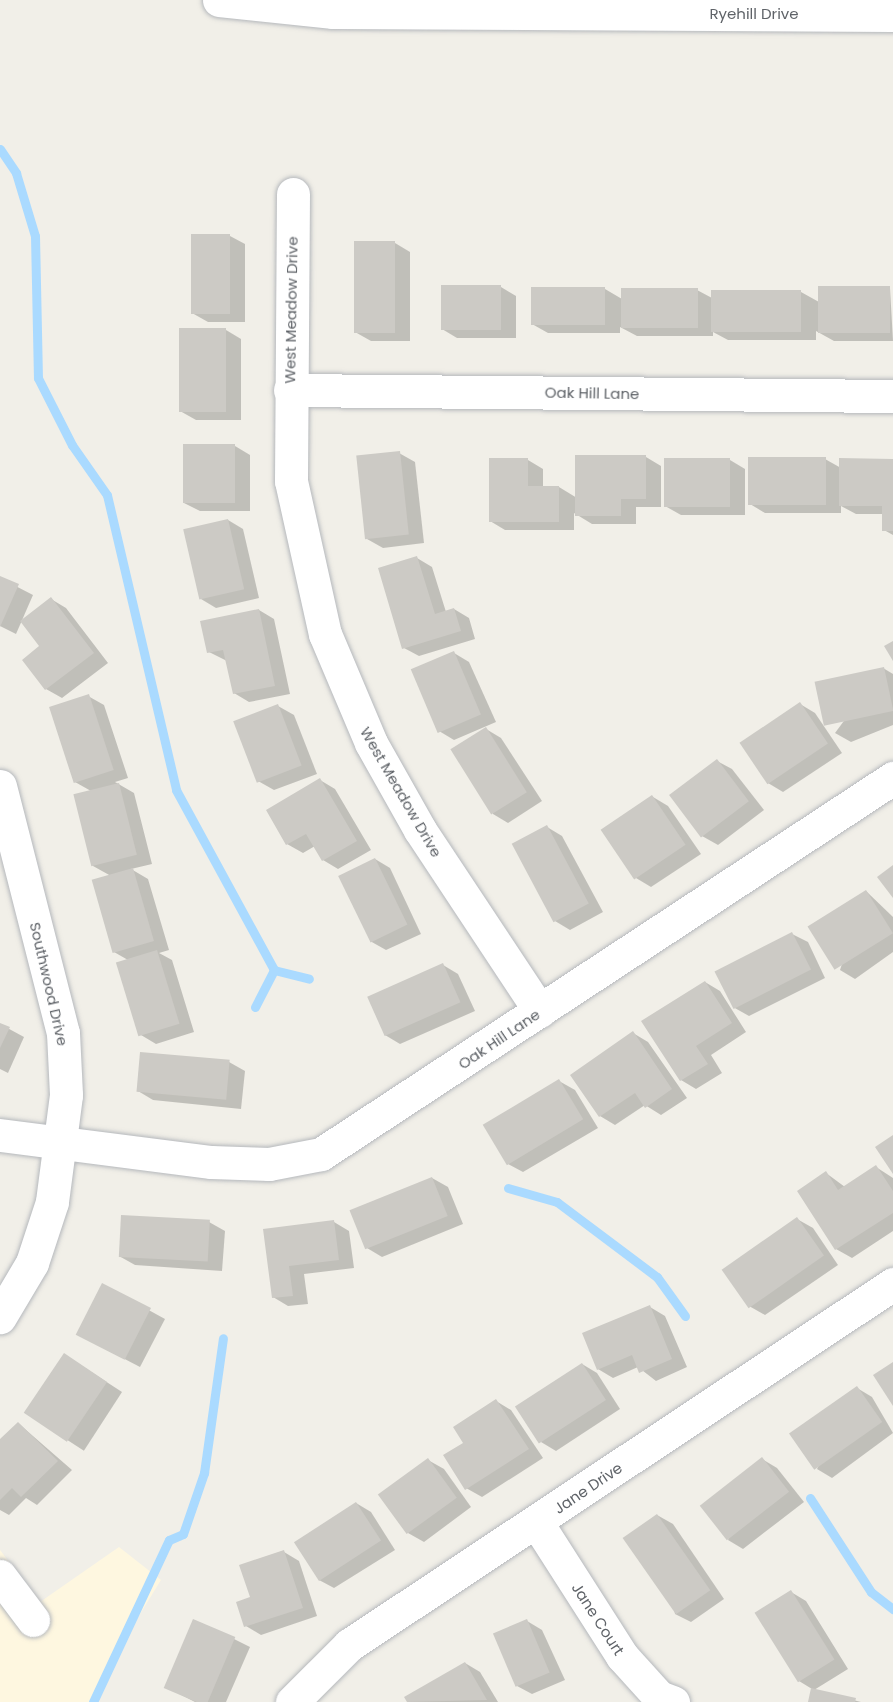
<!DOCTYPE html>
<html>
<head>
<meta charset="utf-8">
<style>
  body { margin:0 }
  #map { position:relative; width:893px; height:1702px; overflow:hidden; background:#f1efe8; font-family:Poppins,sans-serif }
  div>[style] { position:absolute }
  .commercial>* { inset:0; background:#fef7e0 }
  .shadow>* { inset:0; background:#0003; transform-origin:0 0 }
  .stream>* { height:9px; margin:-4.5px; padding:0 4.5px; transform-origin:4.5px; border-radius:4.5px; background:#aadaff }
  .building>* { inset:0; background:#cccac5; transform-origin:0 0 }
  .roads { filter:drop-shadow(0 0 2px #b5b8bc) drop-shadow(0 0 2px #b5b8bc) }
  .minor>* { height:33px; margin:-16.5px; padding:0 16.5px; transform-origin:16.5px; border-radius:16.5px; background:#fff }
  span { translate:-50% -50%; white-space:nowrap; text-align:center; line-height:1.15; -webkit-text-stroke:5px #fff; paint-order:stroke }
  .street-label { font-size:15px; color:#5f6368 }
</style>
</head>
<body>
<div id="map">
  <div class="commercial">
    <i style="clip-path:polygon(119px 1547px,161px 1580px,103px 1674px,93px 1702px,0 1702px,0 1550px,40px 1602px)"></i>
  </div>
  <div class="shadow">
    <i style="clip-path:polygon(230px 236px,245px 244px,245px 322px,208px 322px,192px 313px)"></i>
    <i style="clip-path:polygon(395px 243px,410px 252px,410px 341px,371px 341px,355px 332px)"></i>
    <i style="clip-path:polygon(501px 287px,516px 296px,516px 338px,457px 338px,442px 329px)"></i>
    <i style="clip-path:polygon(890px 288px,893px 341px,834px 341px,816px 331px,816px 340px,728px 340px,713px 332px,713px 336px,637px 336px,620px 327px,620px 333px,548px 333px,532px 324px,605px 289px,622px 299px,697px 290px,712px 298px,801px 292px,819px 302px)"></i>
    <i style="clip-path:polygon(226px 330px,241px 339px,241px 420px,196px 420px,180px 411px)"></i>
    <i style="clip-path:polygon(235px 446px,250px 455px,250px 511px,200px 511px,184px 503px)"></i>
    <i style="clip-path:polygon(399px 453px,415px 462px,424px 543px,383px 548px,367px 539px)"></i>
    <i style="clip-path:polygon(577px 457px,646px 457px,661px 466px,661px 507px,636px 507px,636px 524px,592px 524px,574px 513px,574px 530px,505px 530px,490px 521px,528px 460px,543px 469px,543px 487px,559px 487px,577px 498px)"></i>
    <i style="clip-path:polygon(825px 459px,841px 468px,893px 460px,893px 535px,884px 530px,884px 514px,856px 514px,841px 506px,841px 513px,765px 513px,750px 504px)"></i>
    <i style="clip-path:polygon(730px 460px,745px 469px,745px 515px,681px 515px,665px 506px)"></i>
    <i style="clip-path:polygon(228px 520px,243px 529px,259px 598px,216px 608px,201px 599px)"></i>
    <i style="clip-path:polygon(417px 558px,432px 567px,446px 612px,454px 609px,469px 618px,475px 639px,419px 656px,404px 648px)"></i>
    <i style="clip-path:polygon(0 578px,33px 595px,16px 634px,0 626px)"></i>
    <i style="clip-path:polygon(51px 599px,66px 608px,108px 663px,62px 698px,46px 689px,24px 660px,41px 646px)"></i>
    <i style="clip-path:polygon(259px 610px,274px 619px,290px 694px,249px 702px,234px 693px,227px 661px,209px 652px)"></i>
    <i style="clip-path:polygon(454px 653px,469px 662px,496px 722px,454px 740px,439px 731px)"></i>
    <i style="clip-path:polygon(883px 668px,893px 674px,893px 725px,851px 742px,835px 733px)"></i>
    <i style="clip-path:polygon(88px 696px,104px 705px,128px 778px,115px 782px,134px 793px,152px 864px,131px 869px,148px 879px,169px 950px,159px 953px,172px 960px,194px 1032px,156px 1044px,141px 1035px,128px 960px,114px 952px,111px 876px,93px 866px,91px 791px,75px 782px)"></i>
    <i style="clip-path:polygon(800px 704px,815px 713px,842px 753px,783px 792px,768px 783px)"></i>
    <i style="clip-path:polygon(278px 706px,294px 715px,317px 774px,274px 790px,258px 781px)"></i>
    <i style="clip-path:polygon(486px 729px,501px 738px,542px 801px,508px 823px,493px 814px)"></i>
    <i style="clip-path:polygon(717px 761px,732px 769px,764px 810px,718px 845px,702px 836px)"></i>
    <i style="clip-path:polygon(320px 780px,335px 789px,371px 850px,338px 869px,323px 860px,315px 846px,303px 853px,287px 844px)"></i>
    <i style="clip-path:polygon(653px 797px,668px 806px,701px 854px,651px 887px,636px 878px)"></i>
    <i style="clip-path:polygon(547px 827px,562px 836px,603px 912px,570px 930px,555px 921px)"></i>
    <i style="clip-path:polygon(375px 859px,390px 868px,421px 934px,386px 950px,370px 941px)"></i>
    <i style="clip-path:polygon(866px 891px,893px 917px,893px 952px,855px 979px,840px 970px)"></i>
    <i style="clip-path:polygon(792px 934px,808px 942px,825px 978px,749px 1016px,733px 1007px)"></i>
    <i style="clip-path:polygon(443px 965px,458px 974px,475px 1011px,400px 1044px,385px 1035px)"></i>
    <i style="clip-path:polygon(705px 982px,720px 991px,746px 1032px,711px 1055px,722px 1073px,696px 1089px,681px 1080px)"></i>
    <i style="clip-path:polygon(0 1024px,24px 1037px,8px 1073px,0 1069px)"></i>
    <i style="clip-path:polygon(633px 1033px,648px 1042px,687px 1098px,661px 1115px,645px 1105px,615px 1125px,600px 1116px)"></i>
    <i style="clip-path:polygon(229px 1062px,245px 1071px,241px 1109px,153px 1100px,138px 1091px)"></i>
    <i style="clip-path:polygon(559px 1081px,575px 1090px,598px 1128px,523px 1172px,508px 1164px)"></i>
    <i style="clip-path:polygon(876px 1167px,893px 1178px,893px 1231px,852px 1258px,836px 1249px,826px 1173px,845px 1187px)"></i>
    <i style="clip-path:polygon(432px 1178px,448px 1187px,463px 1224px,382px 1257px,367px 1248px)"></i>
    <i style="clip-path:polygon(797px 1219px,813px 1228px,838px 1265px,765px 1315px,749px 1306px)"></i>
    <i style="clip-path:polygon(209px 1222px,225px 1231px,222px 1271px,135px 1265px,119px 1256px)"></i>
    <i style="clip-path:polygon(334px 1222px,349px 1231px,354px 1268px,304px 1274px,308px 1304px,288px 1306px,273px 1297px,265px 1231px)"></i>
    <i style="clip-path:polygon(103px 1285px,165px 1319px,140px 1367px,92px 1342px)"></i>
    <i style="clip-path:polygon(650px 1307px,665px 1316px,687px 1367px,656px 1381px,638px 1367px,613px 1378px,598px 1369px)"></i>
    <i style="left:65px;top:1355px;width:68px;height:70px;rotate:33deg"></i>
    <i style="clip-path:polygon(582px 1364px,597px 1373px,620px 1409px,556px 1451px,541px 1442px)"></i>
    <i style="clip-path:polygon(857px 1388px,872px 1397px,893px 1433px,832px 1478px,817px 1469px)"></i>
    <i style="clip-path:polygon(496px 1401px,511px 1410px,543px 1458px,482px 1497px,466px 1488px,465px 1443px)"></i>
    <i style="clip-path:polygon(18px 1423px,72px 1470px,37px 1505px,26px 1498px,9px 1515px,0 1510px,0 1441px)"></i>
    <i style="clip-path:polygon(762px 1459px,777px 1468px,804px 1502px,743px 1549px,728px 1540px)"></i>
    <i style="clip-path:polygon(428px 1460px,444px 1469px,471px 1507px,424px 1542px,408px 1533px)"></i>
    <i style="clip-path:polygon(356px 1503px,371px 1512px,395px 1550px,334px 1588px,319px 1580px)"></i>
    <i style="clip-path:polygon(657px 1515px,673px 1524px,724px 1599px,691px 1622px,675px 1614px)"></i>
    <i style="clip-path:polygon(284px 1552px,299px 1561px,317px 1616px,261px 1635px,246px 1626px,252px 1598px)"></i>
    <i style="clip-path:polygon(791px 1592px,806px 1601px,848px 1669px,814px 1690px,861px 1702px,810px 1702px,812px 1689px,799px 1681px)"></i>
    <i style="clip-path:polygon(527px 1621px,542px 1630px,565px 1680px,532px 1694px,517px 1686px)"></i>
    <i style="clip-path:polygon(234px 1639px,250px 1647px,226px 1702px,195px 1702px,166px 1687px)"></i>
    <i style="clip-path:polygon(465px 1663px,480px 1672px,498px 1702px,408px 1702px,406px 1698px)"></i>
  </div>
  <div class="stream">
    <i style="left:0;top:149px;width:29px;rotate:56deg"></i>
    <i style="left:16px;top:173px;width:66px;rotate:73.2deg"></i>
    <i style="left:35px;top:236px;width:142px;rotate:88.8deg"></i>
    <i style="left:38px;top:378px;width:75px;rotate:63.1deg"></i>
    <i style="left:72px;top:445px;width:61px;rotate:55deg"></i>
    <i style="left:107px;top:495px;width:303px;rotate:76.8deg"></i>
    <i style="left:176px;top:790px;width:205px;rotate:61.4deg"></i>
    <i style="left:274px;top:970px;width:36px;rotate:14deg"></i>
    <i style="left:255px;top:1007px;width:42px;rotate:-62.8deg"></i>
    <i style="left:508px;top:1188px;width:51px;rotate:15.9deg"></i>
    <i style="left:557px;top:1202px;width:125px;rotate:36.9deg"></i>
    <i style="left:657px;top:1277px;width:48px;rotate:54.3deg"></i>
    <i style="left:810px;top:1498px;width:112px;rotate:57deg"></i>
    <i style="left:871px;top:1592px;width:28px;rotate:38deg"></i>
    <i style="left:93px;top:1702px;width:179px;rotate:-64.9deg"></i>
    <i style="left:169px;top:1540px;width:15px;rotate:-23deg"></i>
    <i style="left:183px;top:1534px;width:65px;rotate:-71deg"></i>
    <i style="left:204px;top:1473px;width:136px;rotate:-82deg"></i>
  </div>
  <div class="building">
    <i style="left:191px;top:234px;width:39px;height:80px"></i>
    <i style="left:354px;top:241px;width:41px;height:92px"></i>
    <i style="left:441px;top:285px;width:60px;height:45px"></i>
    <i style="left:818px;top:286px;width:72px;height:47px"></i>
    <i style="left:531px;top:287px;width:74px;height:38px"></i>
    <i style="left:621px;top:288px;width:77px;height:40px"></i>
    <i style="left:711px;top:290px;width:90px;height:42px"></i>
    <i style="left:179px;top:328px;width:47px;height:84px"></i>
    <i style="left:183px;top:444px;width:52px;height:59px"></i>
    <i style="left:400px;top:451px;width:84px;height:44px;rotate:84deg"></i>
    <i style="clip-path:polygon(575px 455px,646px 455px,646px 499px,621px 499px,621px 516px,575px 516px)"></i>
    <i style="left:748px;top:457px;width:78px;height:48px"></i>
    <i style="clip-path:polygon(489px 458px,528px 458px,528px 486px,559px 486px,559px 522px,489px 522px)"></i>
    <i style="left:664px;top:458px;width:66px;height:49px"></i>
    <i style="clip-path:polygon(839px 458px,893px 459px,893px 531px,882px 531px,882px 506px,839px 506px)"></i>
    <i style="left:228px;top:519px;width:72px;height:46px;rotate:77deg"></i>
    <i style="clip-path:polygon(417px 556px,435px 614px,454px 608px,461px 631px,402px 649px,378px 568px)"></i>
    <i style="clip-path:polygon(0 576px,19px 584px,0 627px)"></i>
    <i style="clip-path:polygon(51px 597px,94px 653px,45px 690px,22px 660px,39px 646px,20px 621px)"></i>
    <i style="clip-path:polygon(259px 609px,275px 686px,233px 694px,223px 650px,207px 653px,200px 621px)"></i>
    <i style="clip-path:polygon(893px 641px,893px 661px,884px 646px)"></i>
    <i style="left:454px;top:651px;width:69px;height:47px;rotate:67deg"></i>
    <i style="left:884px;top:667px;width:45px;height:71px;rotate:78deg"></i>
    <i style="left:89px;top:694px;width:80px;height:42px;rotate:72deg"></i>
    <i style="left:800px;top:702px;width:50px;height:73px;rotate:56deg"></i>
    <i style="left:278px;top:704px;width:66px;height:48px;rotate:69deg"></i>
    <i style="left:486px;top:727px;width:77px;height:42px;rotate:58deg"></i>
    <i style="left:717px;top:759px;width:53px;height:60px;rotate:53deg"></i>
    <i style="clip-path:polygon(320px 778px,357px 841px,322px 861px,306px 834px,286px 845px,266px 810px)"></i>
    <i style="left:119px;top:783px;width:74px;height:47px;rotate:76deg"></i>
    <i style="left:652px;top:795px;width:60px;height:62px;rotate:56deg"></i>
    <i style="left:547px;top:825px;width:89px;height:40px;rotate:62deg"></i>
    <i style="left:375px;top:858px;width:74px;height:41px;rotate:64deg"></i>
    <i style="clip-path:polygon(893px 865px,893px 898px,877px 877px)"></i>
    <i style="left:133px;top:868px;width:76px;height:43px;rotate:74deg"></i>
    <i style="left:866px;top:890px;width:51px;height:69px;rotate:58deg"></i>
    <i style="left:792px;top:932px;width:42px;height:87px;rotate:63deg"></i>
    <i style="left:157px;top:950px;width:77px;height:43px;rotate:73deg"></i>
    <i style="left:443px;top:963px;width:43px;height:83px;rotate:66deg"></i>
    <i style="clip-path:polygon(705px 981px,732px 1023px,696px 1046px,708px 1064px,680px 1081px,641px 1021px)"></i>
    <i style="clip-path:polygon(0 1023px,10px 1027px,0 1048px)"></i>
    <i style="clip-path:polygon(633px 1031px,672px 1089px,645px 1108px,635px 1093px,599px 1117px,570px 1075px)"></i>
    <i style="left:140px;top:1052px;width:90px;height:40px;rotate:5deg"></i>
    <i style="left:559px;top:1079px;width:47px;height:89px;rotate:59deg"></i>
    <i style="clip-path:polygon(893px 1135px,893px 1174px,875px 1147px)"></i>
    <i style="clip-path:polygon(876px 1165px,893px 1191px,893px 1213px,835px 1250px,797px 1191px,826px 1171px,838px 1190px)"></i>
    <i style="left:432px;top:1177px;width:42px;height:89px;rotate:68deg"></i>
    <i style="left:121px;top:1215px;width:89px;height:42px;rotate:3deg"></i>
    <i style="left:797px;top:1217px;width:47px;height:92px;rotate:55deg"></i>
    <i style="clip-path:polygon(334px 1220px,339px 1260px,289px 1266px,293px 1296px,272px 1298px,263px 1229px)"></i>
    <i style="left:102px;top:1283px;width:55px;height:58px;rotate:27deg"></i>
    <i style="clip-path:polygon(650px 1305px,672px 1359px,639px 1373px,632px 1355px,597px 1370px,582px 1333px)"></i>
    <i style="left:64px;top:1353px;width:52px;height:72px;rotate:34deg"></i>
    <i style="clip-path:polygon(893px 1362px,893px 1406px,873px 1375px)"></i>
    <i style="left:582px;top:1363px;width:44px;height:80px;rotate:57deg"></i>
    <i style="left:857px;top:1386px;width:44px;height:83px;rotate:55deg"></i>
    <i style="clip-path:polygon(496px 1399px,529px 1449px,465px 1490px,443px 1455px,463px 1443px,453px 1427px)"></i>
    <i style="clip-path:polygon(18px 1422px,58px 1461px,21px 1497px,12px 1488px,0 1500px,0 1439px)"></i>
    <i style="left:762px;top:1457px;width:44px;height:79px;rotate:52deg"></i>
    <i style="left:428px;top:1458px;width:49px;height:62px;rotate:54deg"></i>
    <i style="left:356px;top:1502px;width:46px;height:74px;rotate:57deg"></i>
    <i style="left:657px;top:1514px;width:93px;height:42px;rotate:55deg"></i>
    <i style="clip-path:polygon(284px 1550px,303px 1608px,244px 1627px,236px 1602px,250px 1597px,239px 1565px)"></i>
    <i style="left:791px;top:1590px;width:82px;height:43px;rotate:58deg"></i>
    <i style="left:193px;top:1619px;width:46px;height:75px;rotate:23deg"></i>
    <i style="left:527px;top:1619px;width:58px;height:37px;rotate:67deg"></i>
    <i style="clip-path:polygon(465px 1662px,487px 1700px,407px 1702px,404px 1697px)"></i>
    <i style="clip-path:polygon(811px 1688px,856px 1698px,855px 1702px,808px 1702px)"></i>
  </div>
  <div class="roads">
    <div class="minor">
      <i style="left:219px;top:0;width:115px;rotate:6deg"></i>
      <i style="left:333px;top:12px;width:560px;rotate:0.31deg"></i>
      <i style="left:293px;top:194px;width:287px;rotate:90.4deg"></i>
      <i style="left:291px;top:481px;width:157px;rotate:77.5deg"></i>
      <i style="left:325px;top:634px;width:118px;rotate:67.1deg"></i>
      <i style="left:371px;top:743px;width:100px;rotate:60.6deg"></i>
      <i style="left:420px;top:830px;width:217px;rotate:56.5deg"></i>
      <i style="left:290px;top:390px;width:603px;rotate:0.57deg"></i>
      <i style="left:0;top:786px;width:255px;rotate:75.7deg"></i>
      <i style="left:63px;top:1033px;width:62px;rotate:87.2deg"></i>
      <i style="left:66px;top:1095px;width:108px;rotate:97.5deg"></i>
      <i style="left:52px;top:1202px;width:64px;rotate:108.2deg"></i>
      <i style="left:32px;top:1263px;width:63px;rotate:120.7deg"></i>
      <i style="left:0;top:1135px;width:213px;rotate:7.3deg"></i>
      <i style="left:211px;top:1162px;width:58px;rotate:2deg"></i>
      <i style="left:269px;top:1164px;width:53px;rotate:-10.9deg"></i>
      <i style="left:321px;top:1154px;width:685px;rotate:-33.32deg"></i>
      <i style="left:537px;top:1523px;width:158px;rotate:57.4deg"></i>
      <i style="left:622px;top:1656px;width:55px;rotate:47.9deg"></i>
      <i style="left:659px;top:1697px;width:15px;rotate:20deg"></i>
      <i style="left:0;top:1576px;width:55px;rotate:53.1deg"></i>
      <i style="left:292px;top:1702px;width:81px;rotate:-45deg"></i>
      <i style="left:349px;top:1645px;width:653px;rotate:-33.57deg"></i>
    </div>
  </div>
  <div class="street-label">
    <span style="left:754px;top:14px">Ryehill Drive</span>
    <span style="left:291px;top:310px;rotate:-89deg">West Meadow Drive</span>
    <span style="left:592px;top:393px;rotate:1deg">Oak Hill Lane</span>
    <span style="left:401px;top:792px;rotate:60deg">West Meadow Drive</span>
    <span style="left:49px;top:984px;rotate:77deg">Southwood Drive</span>
    <span style="left:499px;top:1039px;rotate:-34deg">Oak Hill Lane</span>
    <span style="left:588px;top:1488px;rotate:-34deg">Jane Drive</span>
    <span style="left:598px;top:1619px;rotate:57deg">Jane Court</span>
  </div>
</div>
</body>
</html>
